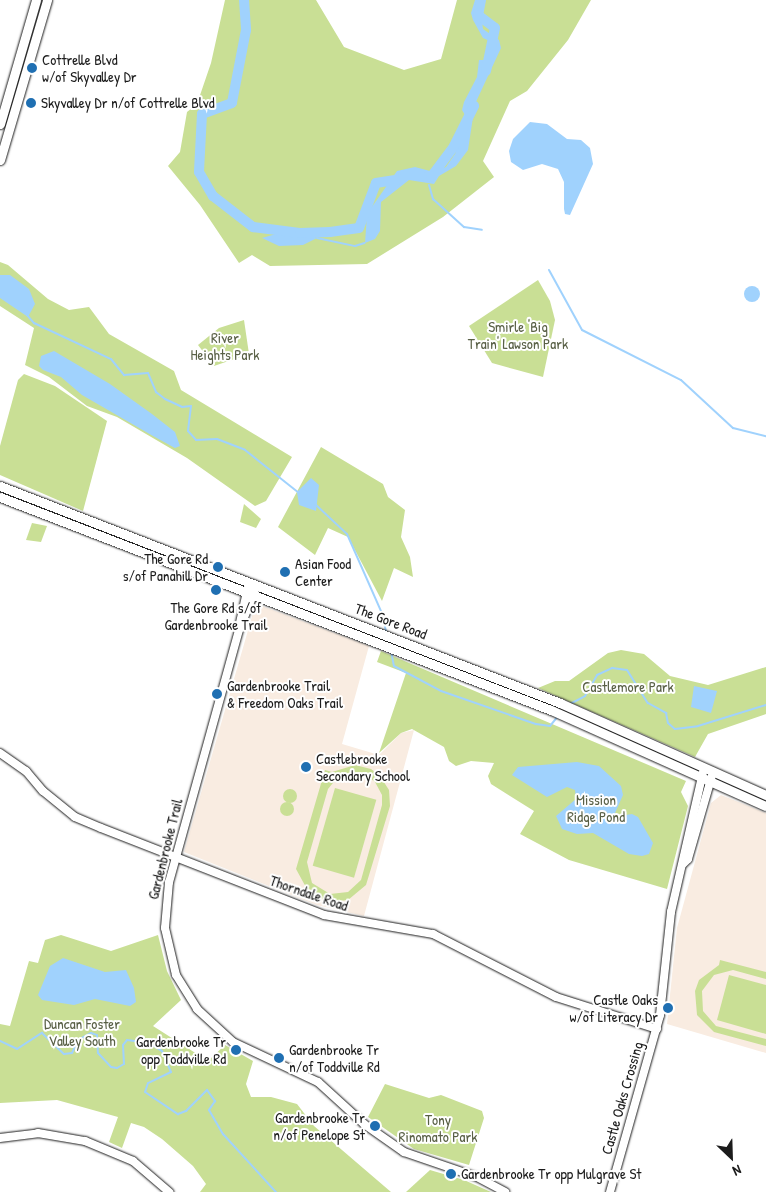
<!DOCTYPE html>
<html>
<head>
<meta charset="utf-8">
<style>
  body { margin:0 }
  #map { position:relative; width:766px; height:1192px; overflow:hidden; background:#fff; font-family:"Patrick Hand",sans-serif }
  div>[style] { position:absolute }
  .built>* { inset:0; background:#f9ece1 }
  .green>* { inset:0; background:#c9df95; transform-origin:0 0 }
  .round { border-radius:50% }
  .water>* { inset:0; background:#a0d2fd }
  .stream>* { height:2px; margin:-1px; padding:0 1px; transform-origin:1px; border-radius:1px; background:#a0d2fd }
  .river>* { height:10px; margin:-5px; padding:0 5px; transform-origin:5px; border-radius:5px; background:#a0d2fd }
  .roads { filter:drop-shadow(0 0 1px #1c1c1c) drop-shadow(0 0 1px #1c1c1c) }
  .tertiary>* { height:8px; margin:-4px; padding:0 4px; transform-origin:4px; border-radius:4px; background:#fff }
  .secondary>* { height:9px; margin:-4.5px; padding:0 4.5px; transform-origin:4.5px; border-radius:4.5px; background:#fff }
  .dots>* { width:14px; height:14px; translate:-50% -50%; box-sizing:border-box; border:2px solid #fff; border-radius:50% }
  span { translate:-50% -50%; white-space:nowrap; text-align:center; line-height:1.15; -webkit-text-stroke:4px #fff; paint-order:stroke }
  .poi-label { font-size:15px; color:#1c1c1c }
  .left { translate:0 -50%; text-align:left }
  .right { translate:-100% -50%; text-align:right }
  .park-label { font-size:15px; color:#596046 }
  .street-label { font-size:15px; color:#1c1c1c }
  .north { position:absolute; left:706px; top:1132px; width:50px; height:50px; -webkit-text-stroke:4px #fff; paint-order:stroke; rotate:156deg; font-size:14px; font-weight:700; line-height:20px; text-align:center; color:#1c1c1c }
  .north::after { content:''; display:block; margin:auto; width:18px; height:22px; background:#1c1c1c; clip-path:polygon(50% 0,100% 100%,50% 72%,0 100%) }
</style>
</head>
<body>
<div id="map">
  <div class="built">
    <i style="clip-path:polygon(262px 606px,369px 646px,342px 744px,379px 755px,401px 733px,414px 730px,364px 916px,317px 905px,184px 852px,253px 613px)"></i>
    <i style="clip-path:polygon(721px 795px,766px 813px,766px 1053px,667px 1024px,677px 928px,711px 803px)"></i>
  </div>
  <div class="green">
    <i style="clip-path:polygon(225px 0,316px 0,344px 47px,404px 70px,441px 59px,457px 0,591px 0,568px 40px,527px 91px,510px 101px,483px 161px,494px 177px,443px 217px,367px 264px,270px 266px,252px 255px,239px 263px,200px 205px,168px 166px,180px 152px,187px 112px,197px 104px,211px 63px)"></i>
    <i style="clip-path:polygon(0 262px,8px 265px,48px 299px,69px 310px,89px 307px,109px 334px,174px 371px,181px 390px,292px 457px,266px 501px,255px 506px,187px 458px,117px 417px,87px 406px,49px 377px,25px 365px,34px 328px,0 306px)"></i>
    <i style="clip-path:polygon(538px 280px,550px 301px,555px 320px,543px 377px,492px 363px,469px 326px)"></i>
    <i style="clip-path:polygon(244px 320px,249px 354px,214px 366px,198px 345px,219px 328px)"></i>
    <i style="clip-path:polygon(24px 374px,55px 386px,107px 421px,83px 511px,0 475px,0 446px,18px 380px)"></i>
    <i style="clip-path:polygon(321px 447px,383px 484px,388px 497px,405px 510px,401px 537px,410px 557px,413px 577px,394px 568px,382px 601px,348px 537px,328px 528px,315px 555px,278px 527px)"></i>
    <i style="clip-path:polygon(244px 504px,261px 519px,256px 528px,240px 522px)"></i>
    <i style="clip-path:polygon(32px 523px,47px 526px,41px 542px,26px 540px)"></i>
    <i style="clip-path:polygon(621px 650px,644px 654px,670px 676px,708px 685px,766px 667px,766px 714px,708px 734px,695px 757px,538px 688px,555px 681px,569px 681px,608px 653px)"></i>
    <i style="clip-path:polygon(381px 651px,686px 781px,681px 792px,688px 806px,667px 889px,569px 860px,520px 834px,534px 811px,491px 784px,488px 776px,494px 763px,471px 761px,456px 766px,449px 761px,444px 747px,412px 729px,401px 733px,379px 753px,406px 673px,377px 662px)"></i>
    <i style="clip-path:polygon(evenodd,355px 765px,371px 769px,380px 776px,389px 790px,390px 806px,366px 885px,348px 900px,329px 902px,308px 891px,296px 869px,325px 770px,332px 772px,355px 765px,353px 773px,367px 776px,375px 782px,382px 795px,382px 805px,361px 880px,348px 892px,330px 894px,312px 883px,307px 862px,328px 789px,337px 778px,353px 773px)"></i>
    <i style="left:335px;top:788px;width:43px;height:81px;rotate:16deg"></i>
    <i class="round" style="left:283px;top:789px;width:14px;height:14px"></i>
    <i class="round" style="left:280px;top:802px;width:14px;height:14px"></i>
    <i style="clip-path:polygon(61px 935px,111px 951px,158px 935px,167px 971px,181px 1000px,153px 1026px,208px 1061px,225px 1045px,253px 1061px,246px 1084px,251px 1097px,271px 1097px,297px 1104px,314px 1126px,391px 1192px,200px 1192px,206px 1184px,193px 1166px,162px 1139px,144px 1127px,131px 1123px,122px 1148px,109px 1142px,118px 1117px,57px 1100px,0 1103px,0 1024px,10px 1026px,29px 961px,38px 963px,45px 940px)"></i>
    <i style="clip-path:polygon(720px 960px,766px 972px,766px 979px,733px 970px,714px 975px,702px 991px,703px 1011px,716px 1026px,766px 1039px,766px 1046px,714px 1032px,697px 1015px,695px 991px,699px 980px,719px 965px)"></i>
    <i style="clip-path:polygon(729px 975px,766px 985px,766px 1034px,717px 1020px)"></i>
    <i style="clip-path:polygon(385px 1084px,429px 1098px,441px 1095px,482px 1111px,484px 1118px,469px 1165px,414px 1149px,368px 1117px)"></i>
    <i style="clip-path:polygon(430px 1170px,464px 1180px,491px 1192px,406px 1192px)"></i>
  </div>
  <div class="water">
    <i style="clip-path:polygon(475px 0,484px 0,480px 6px,483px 29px,499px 40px,501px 48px,475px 104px,468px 150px,456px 166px,439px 176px,434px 184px,409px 180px,381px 202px,380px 231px,375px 239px,365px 243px,367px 214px,397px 171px,415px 167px,430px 171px,438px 170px,446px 167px,455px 154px,468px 120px,462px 110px,464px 102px,477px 77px,479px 60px,487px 60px,493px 54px,492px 42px,483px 38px,473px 20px,471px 13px)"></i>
    <i style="clip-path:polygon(530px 122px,547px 124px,567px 139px,581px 140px,590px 148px,593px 164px,570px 215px,565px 214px,564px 209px,564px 182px,558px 169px,542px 164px,523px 170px,511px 162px,509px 151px,513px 139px)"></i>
    <i style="clip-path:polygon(276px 234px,311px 235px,317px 238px,303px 245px,279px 246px,262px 238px)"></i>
    <i style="clip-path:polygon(0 275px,10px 275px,29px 289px,35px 304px,28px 317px,0 298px)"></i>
    <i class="round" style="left:744px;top:286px;width:16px;height:16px"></i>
    <i style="clip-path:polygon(54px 351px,110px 384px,152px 414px,175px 432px,180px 446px,175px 448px,153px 436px,82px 395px,61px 377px,43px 370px,39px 366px,41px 356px)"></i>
    <i style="clip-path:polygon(311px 478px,319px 485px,316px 511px,299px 505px,297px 492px)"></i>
    <i style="clip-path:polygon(694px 686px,717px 691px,711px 713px,691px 707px)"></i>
    <i style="clip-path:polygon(577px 762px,599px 766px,621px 786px,623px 795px,615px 813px,620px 816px,632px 814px,638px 817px,653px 843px,649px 854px,642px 856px,629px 854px,593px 833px,577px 834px,562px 829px,556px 816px,576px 799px,575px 790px,567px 787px,547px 797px,512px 775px,518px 767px)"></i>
    <i style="clip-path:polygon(63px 958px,105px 972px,126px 970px,134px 988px,136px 1002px,130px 1006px,95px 999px,74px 1005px,42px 1000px,38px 995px,50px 966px)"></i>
  </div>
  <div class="stream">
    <i style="left:429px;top:185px;width:15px;rotate:74deg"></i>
    <i style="left:433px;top:199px;width:42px;rotate:42.1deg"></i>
    <i style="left:464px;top:227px;width:18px;rotate:9deg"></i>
    <i style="left:317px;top:238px;width:39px;rotate:12deg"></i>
    <i style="left:355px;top:246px;width:10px;rotate:-17deg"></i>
    <i style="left:549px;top:270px;width:68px;rotate:61.2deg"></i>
    <i style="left:582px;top:330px;width:111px;rotate:26.8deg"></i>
    <i style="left:681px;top:380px;width:71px;rotate:42.7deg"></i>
    <i style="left:733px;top:428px;width:34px;rotate:14deg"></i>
    <i style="left:27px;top:315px;width:11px;rotate:49deg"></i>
    <i style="left:34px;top:323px;width:85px;rotate:25.1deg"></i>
    <i style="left:111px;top:359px;width:21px;rotate:51deg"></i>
    <i style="left:124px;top:375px;width:24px;rotate:-5deg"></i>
    <i style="left:148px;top:373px;width:21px;rotate:67deg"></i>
    <i style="left:156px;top:392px;width:11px;rotate:38deg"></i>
    <i style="left:165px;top:399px;width:19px;rotate:25deg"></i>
    <i style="left:182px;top:407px;width:9px;rotate:-6deg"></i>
    <i style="left:191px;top:406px;width:25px;rotate:97deg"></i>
    <i style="left:188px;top:431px;width:12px;rotate:48deg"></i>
    <i style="left:196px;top:440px;width:21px;rotate:-3deg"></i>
    <i style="left:217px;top:439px;width:30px;rotate:21deg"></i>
    <i style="left:245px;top:450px;width:69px;rotate:38.5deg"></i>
    <i style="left:315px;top:504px;width:44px;rotate:43.2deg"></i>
    <i style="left:347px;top:534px;width:84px;rotate:66.2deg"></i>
    <i style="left:381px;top:611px;width:21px;rotate:76deg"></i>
    <i style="left:391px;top:651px;width:15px;rotate:79deg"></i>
    <i style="left:394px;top:666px;width:53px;rotate:28deg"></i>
    <i style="left:441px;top:691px;width:101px;rotate:19.2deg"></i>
    <i style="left:536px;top:724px;width:14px;rotate:8deg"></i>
    <i style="left:550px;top:726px;width:13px;rotate:-51deg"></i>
    <i style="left:570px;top:704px;width:17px;rotate:-28deg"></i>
    <i style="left:585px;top:696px;width:24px;rotate:-60deg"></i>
    <i style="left:597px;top:675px;width:17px;rotate:-25deg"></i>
    <i style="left:612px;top:668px;width:15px;rotate:8deg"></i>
    <i style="left:627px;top:670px;width:39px;rotate:58deg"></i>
    <i style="left:648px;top:703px;width:21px;rotate:29deg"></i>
    <i style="left:666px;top:713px;width:10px;rotate:79deg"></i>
    <i style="left:668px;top:723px;width:9px;rotate:41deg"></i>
    <i style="left:675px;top:729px;width:23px;rotate:-7deg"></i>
    <i style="left:698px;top:726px;width:71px;rotate:-17.2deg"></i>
    <i style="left:0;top:1041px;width:19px;rotate:25deg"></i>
    <i style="left:17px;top:1049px;width:30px;rotate:-33deg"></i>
    <i style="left:42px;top:1033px;width:30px;rotate:44deg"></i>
    <i style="left:64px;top:1054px;width:8px;rotate:-7deg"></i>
    <i style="left:72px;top:1053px;width:14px;rotate:-65deg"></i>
    <i style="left:78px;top:1040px;width:15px;rotate:-28deg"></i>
    <i style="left:91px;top:1033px;width:6px;rotate:18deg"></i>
    <i style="left:97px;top:1035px;width:18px;rotate:87deg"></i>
    <i style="left:98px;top:1053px;width:19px;rotate:47deg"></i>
    <i style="left:111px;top:1067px;width:6px;rotate:9deg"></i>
    <i style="left:117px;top:1068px;width:8px;rotate:-30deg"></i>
    <i style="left:124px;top:1064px;width:19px;rotate:-93deg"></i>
    <i style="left:123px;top:1045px;width:6px;rotate:-51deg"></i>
    <i style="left:127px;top:1040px;width:22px;rotate:8deg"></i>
    <i style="left:149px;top:1043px;width:15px;rotate:32deg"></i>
    <i style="left:162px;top:1051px;width:23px;rotate:67deg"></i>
    <i style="left:171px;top:1072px;width:25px;rotate:154deg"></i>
    <i style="left:148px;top:1083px;width:9px;rotate:108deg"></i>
    <i style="left:145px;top:1092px;width:40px;rotate:34deg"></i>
    <i style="left:178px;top:1114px;width:9px;rotate:-21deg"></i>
    <i style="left:186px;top:1111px;width:30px;rotate:-45deg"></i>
    <i style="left:207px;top:1090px;width:14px;rotate:54deg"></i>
    <i style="left:215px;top:1101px;width:11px;rotate:124deg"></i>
    <i style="left:209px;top:1110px;width:28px;rotate:60deg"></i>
    <i style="left:223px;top:1134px;width:79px;rotate:47.6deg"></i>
  </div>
  <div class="river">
    <i style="left:244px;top:0;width:30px;rotate:86deg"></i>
    <i style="left:246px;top:30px;width:74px;rotate:100.9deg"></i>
    <i style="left:232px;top:103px;width:32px;rotate:160deg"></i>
    <i style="left:202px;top:114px;width:58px;rotate:93deg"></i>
    <i style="left:199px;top:172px;width:28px;rotate:60deg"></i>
    <i style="left:213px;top:196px;width:51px;rotate:37.8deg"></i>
    <i style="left:253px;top:227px;width:47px;rotate:7.3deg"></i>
    <i style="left:300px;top:233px;width:30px;rotate:-2deg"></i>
    <i style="left:330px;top:232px;width:29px;rotate:-8deg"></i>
    <i style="left:359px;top:228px;width:48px;rotate:-69.3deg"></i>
    <i style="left:376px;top:183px;width:26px;rotate:-9deg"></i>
    <i style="left:481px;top:0;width:15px;rotate:101deg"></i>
    <i style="left:478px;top:15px;width:21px;rotate:37deg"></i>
    <i style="left:495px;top:28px;width:44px;rotate:101.8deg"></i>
    <i style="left:426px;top:177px;width:5px"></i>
    <i style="left:431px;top:177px;width:39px;rotate:-53deg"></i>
    <i style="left:454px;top:146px;width:45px;rotate:-63.4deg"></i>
  </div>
  <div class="roads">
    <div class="tertiary">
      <i style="left:255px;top:590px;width:43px;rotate:111.8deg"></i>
      <i style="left:239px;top:630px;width:262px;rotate:105.5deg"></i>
      <i style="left:169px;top:882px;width:46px;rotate:95deg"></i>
      <i style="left:165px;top:928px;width:48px;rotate:76.8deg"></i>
      <i style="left:176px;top:975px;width:40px;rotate:58deg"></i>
      <i style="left:197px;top:1009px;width:49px;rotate:42.5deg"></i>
      <i style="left:233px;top:1042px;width:94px;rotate:25.2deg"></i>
      <i style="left:318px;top:1082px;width:62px;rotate:42.4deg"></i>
      <i style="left:364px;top:1124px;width:49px;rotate:35deg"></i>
      <i style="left:404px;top:1152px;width:77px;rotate:18.9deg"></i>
      <i style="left:477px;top:1177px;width:32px;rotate:28deg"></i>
      <i style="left:239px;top:627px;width:45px;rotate:-77.2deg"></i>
      <i style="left:0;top:753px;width:32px;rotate:35deg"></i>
      <i style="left:26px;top:771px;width:26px;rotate:50deg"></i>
      <i style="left:43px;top:791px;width:41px;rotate:39.1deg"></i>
      <i style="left:75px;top:817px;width:28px;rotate:23deg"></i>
      <i style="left:101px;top:828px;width:239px;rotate:21.3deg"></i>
      <i style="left:324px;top:915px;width:111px;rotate:9.9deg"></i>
      <i style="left:433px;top:934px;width:138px;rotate:27.1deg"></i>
      <i style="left:556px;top:997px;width:106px;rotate:17.6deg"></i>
      <i style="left:683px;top:864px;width:7px;rotate:-45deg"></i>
      <i style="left:688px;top:859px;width:91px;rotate:-74deg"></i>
      <i style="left:0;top:1138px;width:38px;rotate:-7deg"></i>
      <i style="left:38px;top:1133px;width:48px;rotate:9.7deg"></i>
      <i style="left:85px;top:1141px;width:52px;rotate:22.6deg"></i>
      <i style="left:133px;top:1161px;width:48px;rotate:40.7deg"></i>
      <i style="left:610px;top:1192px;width:184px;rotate:-74.2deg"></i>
      <i style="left:660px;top:1015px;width:104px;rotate:-83.9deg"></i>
      <i style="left:671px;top:912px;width:148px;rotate:-77.1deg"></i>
    </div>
    <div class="secondary">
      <i style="left:0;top:124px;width:129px;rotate:-73.8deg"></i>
      <i style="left:0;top:160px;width:167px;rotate:-73.6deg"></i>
      <i style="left:0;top:486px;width:601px;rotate:21.18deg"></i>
      <i style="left:560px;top:703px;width:226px;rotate:24.1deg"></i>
      <i style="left:0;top:497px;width:591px;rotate:21.14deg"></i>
      <i style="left:551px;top:710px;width:235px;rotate:24.1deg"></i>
    </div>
  </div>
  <div class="dots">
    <i style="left:32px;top:68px;background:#1f6fb2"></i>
    <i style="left:31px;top:103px;background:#1f6fb2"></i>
    <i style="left:218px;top:567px;background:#1f6fb2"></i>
    <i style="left:285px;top:572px;background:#1f6fb2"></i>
    <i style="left:216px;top:590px;background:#1f6fb2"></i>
    <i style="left:217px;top:694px;background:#1f6fb2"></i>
    <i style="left:306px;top:767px;background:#1f6fb2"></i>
    <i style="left:668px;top:1008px;background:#1f6fb2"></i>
    <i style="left:236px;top:1050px;background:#1f6fb2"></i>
    <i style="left:279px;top:1058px;background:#1f6fb2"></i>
    <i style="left:375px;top:1126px;background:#1f6fb2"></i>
    <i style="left:451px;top:1174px;background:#1f6fb2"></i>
  </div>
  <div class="poi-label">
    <span class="left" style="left:42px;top:68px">Cottrelle Blvd<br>w/of Skyvalley Dr</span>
    <span class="left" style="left:41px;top:103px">Skyvalley Dr n/of Cottrelle Blvd</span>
    <span class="right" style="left:208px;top:567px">The Gore Rd<br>s/of Panahill Dr</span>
    <span class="left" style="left:295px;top:572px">Asian Food<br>Center</span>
    <span style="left:216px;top:616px">The Gore Rd s/of<br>Gardenbrooke Trail</span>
    <span class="left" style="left:227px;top:694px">Gardenbrooke Trail<br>&amp; Freedom Oaks Trail</span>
    <span class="left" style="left:316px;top:767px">Castlebrooke<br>Secondary School</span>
    <span class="right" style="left:658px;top:1008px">Castle Oaks<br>w/of Literacy Dr</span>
    <span class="right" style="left:226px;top:1050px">Gardenbrooke Tr<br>opp Toddville Rd</span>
    <span class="left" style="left:289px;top:1058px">Gardenbrooke Tr<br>n/of Toddville Rd</span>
    <span class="right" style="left:365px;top:1126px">Gardenbrooke Tr<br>n/of Penelope St</span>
    <span class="left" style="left:461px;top:1174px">Gardenbrooke Tr opp Mulgrave St</span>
  </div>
  <div class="park-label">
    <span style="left:518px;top:335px">Smirle 'Big<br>Train' Lawson Park</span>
    <span style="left:225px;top:346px">River<br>Heights Park</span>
    <span style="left:628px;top:687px">Castlemore Park</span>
    <span style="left:596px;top:808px">Mission<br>Ridge Pond</span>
    <span style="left:82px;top:1032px">Duncan Foster<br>Valley South</span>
    <span style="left:438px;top:1128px">Tony<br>Rinomato Park</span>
  </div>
  <div class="street-label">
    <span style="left:391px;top:621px;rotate:21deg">The Gore Road</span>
    <span style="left:165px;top:849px;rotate:-76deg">Gardenbrooke Trail</span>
    <span style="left:309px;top:893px;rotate:19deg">Thorndale Road</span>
    <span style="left:622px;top:1098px;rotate:-74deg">Castle Oaks Crossing</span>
  </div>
  <div class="north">N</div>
</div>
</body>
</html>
